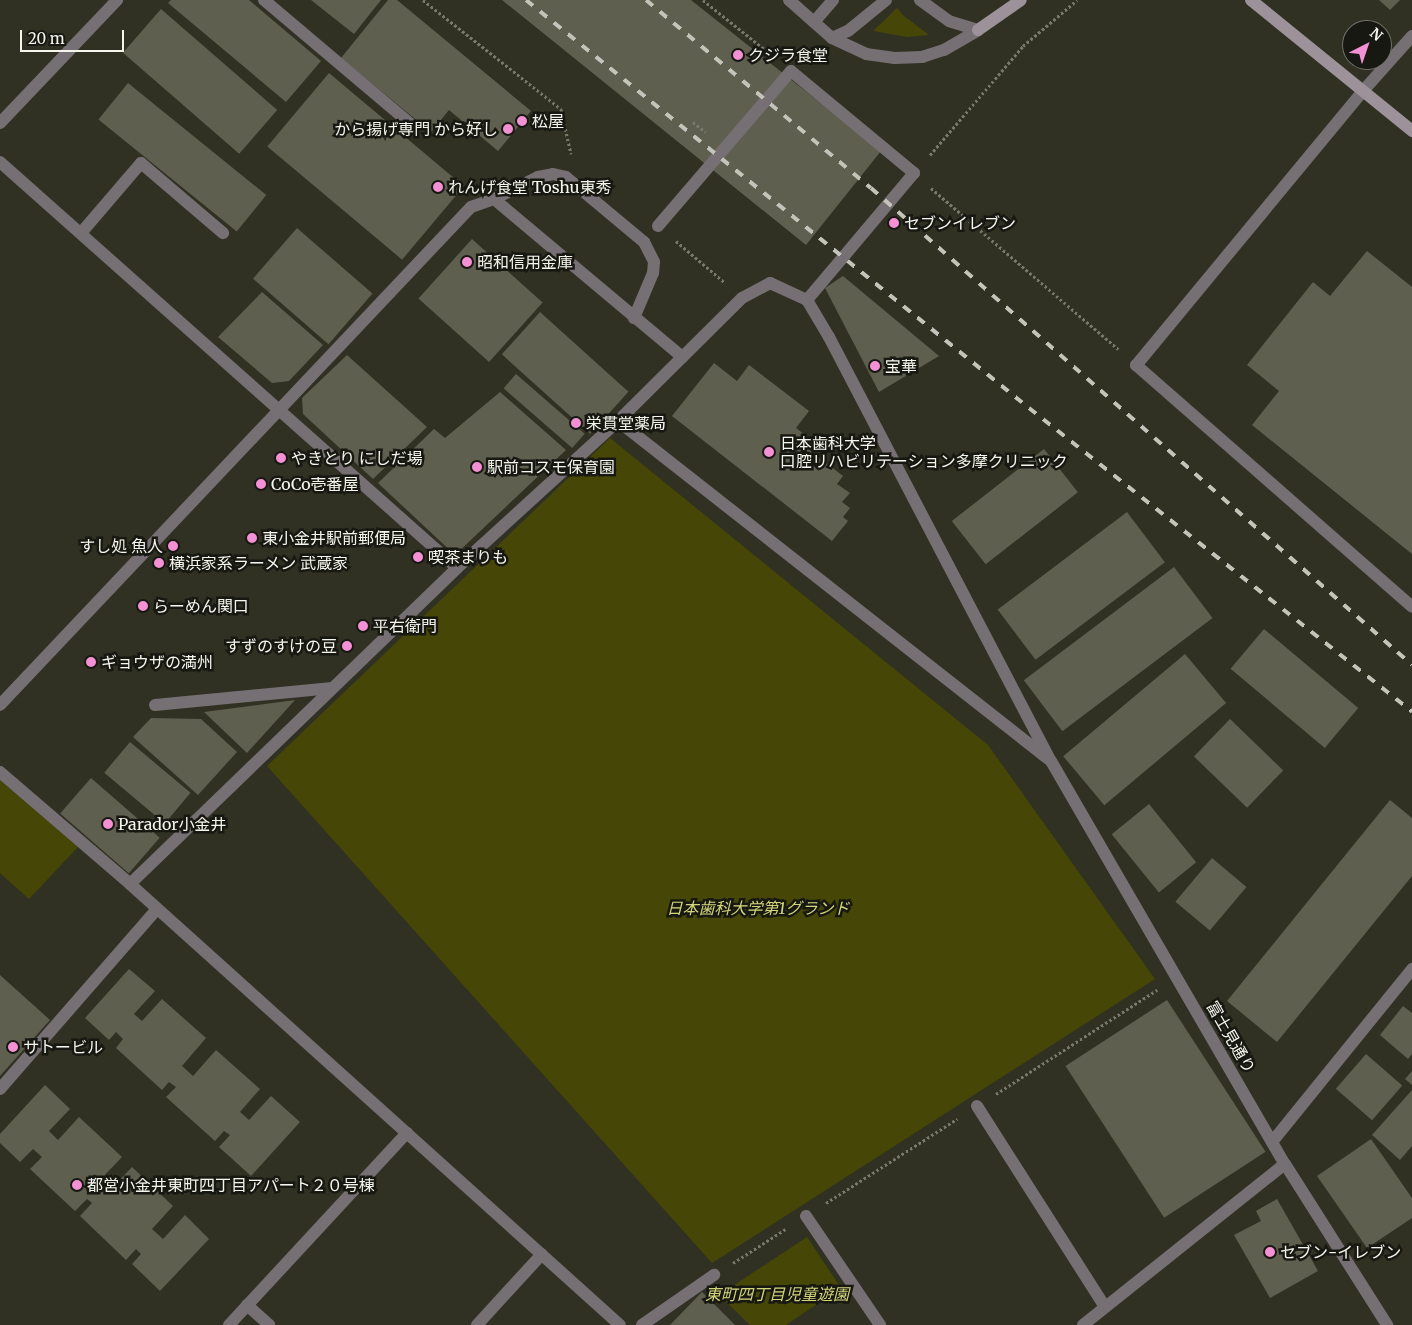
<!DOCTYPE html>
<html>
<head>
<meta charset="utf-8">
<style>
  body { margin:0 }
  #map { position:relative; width:1412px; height:1325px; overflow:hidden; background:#303123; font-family:Merriweather,"Noto Sans JP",serif }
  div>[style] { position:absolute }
  .green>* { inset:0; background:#464606 }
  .building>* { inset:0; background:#5f5f50; transform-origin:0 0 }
  .path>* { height:3px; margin-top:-1.5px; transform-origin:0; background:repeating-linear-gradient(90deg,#78796c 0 2.5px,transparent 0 5px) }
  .lane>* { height:12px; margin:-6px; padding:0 6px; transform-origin:6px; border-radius:6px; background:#766f73 }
  .street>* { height:12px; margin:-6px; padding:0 6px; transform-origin:6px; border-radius:6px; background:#766f73 }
  .secondary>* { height:12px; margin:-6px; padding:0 6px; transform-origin:6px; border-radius:6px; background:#9d9299 }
  .rail>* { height:4px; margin-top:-2px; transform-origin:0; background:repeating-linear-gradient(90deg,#c3c4ba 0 9px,transparent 0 18px) }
  .dots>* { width:14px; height:14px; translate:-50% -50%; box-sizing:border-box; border:2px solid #181812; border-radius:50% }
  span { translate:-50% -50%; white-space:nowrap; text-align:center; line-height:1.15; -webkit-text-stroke:5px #181812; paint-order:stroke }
  .poi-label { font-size:16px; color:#f4f5ec }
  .left { translate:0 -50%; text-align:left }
  .right { translate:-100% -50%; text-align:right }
  .park-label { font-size:16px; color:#d3d579; font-style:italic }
  .street-label { font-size:16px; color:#f4f5ec }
  .north { position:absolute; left:1342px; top:20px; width:50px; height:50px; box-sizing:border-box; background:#181812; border:1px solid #707069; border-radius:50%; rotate:41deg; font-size:14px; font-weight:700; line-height:20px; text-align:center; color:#f4f5ec }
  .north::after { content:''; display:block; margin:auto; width:18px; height:22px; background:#f491d4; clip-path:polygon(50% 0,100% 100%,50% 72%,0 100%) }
  .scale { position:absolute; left:20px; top:30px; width:104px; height:22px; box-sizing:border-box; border:2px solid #f4f5ec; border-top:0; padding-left:6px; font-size:15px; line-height:18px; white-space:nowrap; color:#f4f5ec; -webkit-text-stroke:4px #181812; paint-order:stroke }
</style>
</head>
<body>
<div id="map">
  <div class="green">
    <i style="clip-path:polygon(897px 8px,904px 16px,929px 35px,907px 37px,873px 31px)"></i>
    <i style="clip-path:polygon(610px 438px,988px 745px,1155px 979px,712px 1263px,267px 766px)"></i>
    <i style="clip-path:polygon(0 780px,78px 847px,29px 899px,0 873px)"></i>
    <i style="clip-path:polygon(807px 1237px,841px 1288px,786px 1325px,750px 1325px,719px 1295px)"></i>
  </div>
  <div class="building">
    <i style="clip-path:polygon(171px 0,249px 0,321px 61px,286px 102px,168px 3px)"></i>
    <i style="clip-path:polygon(311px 0,381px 0,354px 34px)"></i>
    <i style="clip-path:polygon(388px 0,397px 0,531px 111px,498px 151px,449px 110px,431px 132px,341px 58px)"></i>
    <i style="clip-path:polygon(502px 0,691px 0,881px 151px,806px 245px)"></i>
    <i style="clip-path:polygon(1379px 0,1400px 0,1390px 10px)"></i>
    <i style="left:161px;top:9px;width:154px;height:58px;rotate:41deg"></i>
    <i style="left:329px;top:73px;width:176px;height:96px;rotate:40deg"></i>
    <i style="left:128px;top:83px;width:178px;height:47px;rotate:39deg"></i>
    <i style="left:297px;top:228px;width:100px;height:67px;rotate:41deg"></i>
    <i style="left:472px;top:239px;width:95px;height:80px;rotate:42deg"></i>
    <i style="clip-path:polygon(1367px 251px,1412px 287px,1412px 554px,1252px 425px,1279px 391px,1247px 365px,1313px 282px,1330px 296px)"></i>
    <i style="clip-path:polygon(843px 276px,939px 356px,879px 392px,825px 288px)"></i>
    <i style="clip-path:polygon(262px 292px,323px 345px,289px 381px,272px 383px,218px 337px)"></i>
    <i style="left:540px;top:312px;width:119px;height:57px;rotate:42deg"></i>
    <i style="clip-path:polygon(347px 355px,427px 427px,373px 479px,303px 414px,302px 398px)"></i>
    <i style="clip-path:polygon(714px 363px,737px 381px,749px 365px,809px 411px,796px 428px,823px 449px,817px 456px,843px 476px,837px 484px,850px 493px,842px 502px,850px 508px,843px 517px,848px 521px,832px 541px,672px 416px)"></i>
    <i style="left:516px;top:374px;width:91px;height:19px;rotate:41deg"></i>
    <i style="clip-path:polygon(500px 392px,566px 450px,455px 555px,378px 483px,434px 429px,445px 438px)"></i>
    <i style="left:1044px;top:449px;width:55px;height:117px;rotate:52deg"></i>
    <i style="left:1127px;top:512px;width:63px;height:162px;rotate:53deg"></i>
    <i style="left:1174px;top:567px;width:64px;height:188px;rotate:53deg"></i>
    <i style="left:1264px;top:629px;width:123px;height:52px;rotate:40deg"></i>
    <i style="left:1185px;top:654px;width:64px;height:159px;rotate:50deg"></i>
    <i style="clip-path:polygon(295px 700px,247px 753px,204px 712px)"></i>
    <i style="clip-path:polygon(151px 718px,201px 719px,237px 752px,198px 795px,133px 737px)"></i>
    <i style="left:1230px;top:719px;width:74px;height:52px;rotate:44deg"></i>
    <i style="left:130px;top:742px;width:79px;height:40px;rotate:40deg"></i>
    <i style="left:91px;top:778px;width:91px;height:47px;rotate:41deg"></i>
    <i style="clip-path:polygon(1390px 800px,1412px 818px,1412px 876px,1277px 1042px,1227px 1001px)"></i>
    <i style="left:1149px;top:804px;width:75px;height:48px;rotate:51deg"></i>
    <i style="left:1212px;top:858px;width:45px;height:57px;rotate:40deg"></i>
    <i style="clip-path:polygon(129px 969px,155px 991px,134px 1014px,142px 1021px,162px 999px,206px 1038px,182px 1066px,193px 1076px,216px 1050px,260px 1089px,240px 1112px,249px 1120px,271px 1096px,300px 1122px,251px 1176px,219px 1147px,230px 1135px,224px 1131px,215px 1141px,166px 1097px,176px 1087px,169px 1082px,162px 1090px,116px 1048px,123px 1039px,116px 1032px,109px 1040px,85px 1018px)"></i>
    <i style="clip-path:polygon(0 975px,50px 1020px,0 1076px)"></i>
    <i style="left:1167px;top:1000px;width:181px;height:121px;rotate:57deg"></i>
    <i style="clip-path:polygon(1403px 1006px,1412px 1013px,1412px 1054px,1408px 1059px,1380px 1035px)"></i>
    <i style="left:1366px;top:1054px;width:48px;height:46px;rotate:41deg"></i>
    <i style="clip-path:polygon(1412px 1071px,1412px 1085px,1405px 1079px)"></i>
    <i style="clip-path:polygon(45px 1085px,70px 1109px,49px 1131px,58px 1140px,79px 1117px,122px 1157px,100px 1180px,110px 1190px,132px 1167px,173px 1206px,152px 1229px,163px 1239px,185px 1215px,209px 1239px,160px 1291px,132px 1264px,141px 1254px,136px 1249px,126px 1260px,80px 1216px,92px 1203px,87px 1199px,75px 1211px,30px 1169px,42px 1157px,33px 1149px,20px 1162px,0 1143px,0 1134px)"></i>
    <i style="clip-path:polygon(1412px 1090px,1412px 1146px,1400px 1160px,1372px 1135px)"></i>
    <i style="clip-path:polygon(1371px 1139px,1412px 1198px,1412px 1218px,1367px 1248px,1317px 1176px)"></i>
    <i style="clip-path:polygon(1277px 1199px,1318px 1271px,1270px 1298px,1234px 1235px,1261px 1221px,1256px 1211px)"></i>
    <i style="clip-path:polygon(702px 1292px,735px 1325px,670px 1325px)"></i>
  </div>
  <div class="path">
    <i style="left:423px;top:0;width:176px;rotate:38.3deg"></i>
    <i style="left:561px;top:109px;width:46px;rotate:77.5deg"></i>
    <i style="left:703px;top:0;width:90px;rotate:38.7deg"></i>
    <i style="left:693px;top:122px;width:16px;rotate:38deg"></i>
    <i style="left:930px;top:155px;width:143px;rotate:-49.5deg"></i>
    <i style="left:1023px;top:46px;width:71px;rotate:-40.4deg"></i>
    <i style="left:931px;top:188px;width:247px;rotate:40.7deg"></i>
    <i style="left:676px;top:241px;width:63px;rotate:40.5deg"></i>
    <i style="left:996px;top:1094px;width:192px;rotate:-32.9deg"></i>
    <i style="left:826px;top:1203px;width:156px;rotate:-32.7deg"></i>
    <i style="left:733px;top:1263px;width:64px;rotate:-32.9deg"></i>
  </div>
  <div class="lane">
    <i style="left:264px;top:0;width:194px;rotate:40.2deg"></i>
    <i style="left:814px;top:22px;width:29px;rotate:-49deg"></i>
    <i style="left:0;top:123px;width:170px;rotate:-46.4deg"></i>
    <i style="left:494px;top:199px;width:49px;rotate:-26.6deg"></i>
    <i style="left:538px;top:177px;width:15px;rotate:-11deg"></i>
    <i style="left:553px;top:174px;width:13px;rotate:13deg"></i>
    <i style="left:566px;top:177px;width:102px;rotate:39.8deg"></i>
    <i style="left:644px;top:242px;width:22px;rotate:63deg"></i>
    <i style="left:654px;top:262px;width:11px;rotate:95deg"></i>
    <i style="left:653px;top:273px;width:49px;rotate:112.9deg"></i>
    <i style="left:81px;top:233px;width:92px;rotate:-49.4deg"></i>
    <i style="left:141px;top:163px;width:108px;rotate:40.5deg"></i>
    <i style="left:155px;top:705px;width:178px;rotate:-5.5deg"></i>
    <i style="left:1272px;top:1142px;width:223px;rotate:-51deg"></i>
    <i style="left:247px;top:1305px;width:30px;rotate:42deg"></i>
    <i style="left:477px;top:1325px;width:96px;rotate:-47.5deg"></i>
  </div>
  <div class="street">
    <i style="left:789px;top:0;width:57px;rotate:41.5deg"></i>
    <i style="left:832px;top:38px;width:38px;rotate:25deg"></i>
    <i style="left:866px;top:54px;width:29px;rotate:8deg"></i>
    <i style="left:895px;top:58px;width:27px;rotate:-2deg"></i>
    <i style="left:922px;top:57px;width:23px;rotate:-18deg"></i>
    <i style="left:944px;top:50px;width:39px;rotate:-30deg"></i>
    <i style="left:978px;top:30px;width:30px;rotate:-163deg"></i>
    <i style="left:949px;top:21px;width:36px;rotate:-144deg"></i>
    <i style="left:1412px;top:36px;width:74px;rotate:131.7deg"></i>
    <i style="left:1363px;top:91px;width:356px;rotate:129.6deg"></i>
    <i style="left:1136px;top:365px;width:367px;rotate:41.2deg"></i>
    <i style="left:832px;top:38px;width:17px;rotate:-24deg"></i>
    <i style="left:848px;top:31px;width:49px;rotate:-39.2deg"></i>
    <i style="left:0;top:162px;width:611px;rotate:41.62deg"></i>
    <i style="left:658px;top:226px;width:204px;rotate:-49.4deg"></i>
    <i style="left:791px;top:71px;width:160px;rotate:39.7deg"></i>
    <i style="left:914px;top:173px;width:166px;rotate:130.1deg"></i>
    <i style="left:618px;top:421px;width:546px;rotate:38.15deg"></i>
    <i style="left:0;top:705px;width:685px;rotate:-46.6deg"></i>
    <i style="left:471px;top:207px;width:24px;rotate:-19deg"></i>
    <i style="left:494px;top:199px;width:246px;rotate:40deg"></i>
    <i style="left:0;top:772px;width:172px;rotate:40.7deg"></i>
    <i style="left:130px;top:884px;width:659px;rotate:41.99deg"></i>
    <i style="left:130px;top:884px;width:455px;rotate:-44deg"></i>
    <i style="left:457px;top:568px;width:218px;rotate:-42.4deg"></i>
    <i style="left:618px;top:421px;width:175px;rotate:-44.8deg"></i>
    <i style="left:742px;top:298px;width:32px;rotate:-28deg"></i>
    <i style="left:770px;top:283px;width:41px;rotate:24.7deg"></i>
    <i style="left:807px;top:300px;width:43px;rotate:59.3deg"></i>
    <i style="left:829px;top:337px;width:479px;rotate:62.4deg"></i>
    <i style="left:1051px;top:761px;width:466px;rotate:59.9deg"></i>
    <i style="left:1285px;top:1164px;width:191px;rotate:57.6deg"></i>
    <i style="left:0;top:1089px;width:239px;rotate:-48.9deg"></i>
    <i style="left:977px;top:1106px;width:238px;rotate:57.5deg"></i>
    <i style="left:806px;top:1216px;width:132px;rotate:55.8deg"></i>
    <i style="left:229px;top:1325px;width:262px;rotate:-47.2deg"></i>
    <i style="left:642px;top:1325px;width:88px;rotate:-34.8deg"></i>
    <i style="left:1083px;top:1325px;width:258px;rotate:-38.6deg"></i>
  </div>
  <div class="secondary">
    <i style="left:1251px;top:0;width:208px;rotate:39.1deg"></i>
    <i style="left:978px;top:30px;width:52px;rotate:-34.9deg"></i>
  </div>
  <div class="rail">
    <i style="left:526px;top:0;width:648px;rotate:39.05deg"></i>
    <i style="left:1029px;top:408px;width:489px;rotate:38.4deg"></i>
    <i style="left:646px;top:0;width:293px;rotate:39.9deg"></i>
    <i style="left:871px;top:188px;width:721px;rotate:41.4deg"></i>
  </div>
  <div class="dots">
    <i style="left:738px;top:55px;background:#f491d4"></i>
    <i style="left:522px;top:121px;background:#f491d4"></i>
    <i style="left:508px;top:129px;background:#f491d4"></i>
    <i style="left:438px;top:187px;background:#f491d4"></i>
    <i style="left:894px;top:223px;background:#f491d4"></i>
    <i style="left:467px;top:262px;background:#f491d4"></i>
    <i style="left:875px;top:366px;background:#f491d4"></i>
    <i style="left:576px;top:423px;background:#f491d4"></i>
    <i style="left:769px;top:452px;background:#f491d4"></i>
    <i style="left:281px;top:458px;background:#f491d4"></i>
    <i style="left:477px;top:467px;background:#f491d4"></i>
    <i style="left:261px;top:484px;background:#f491d4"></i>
    <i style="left:252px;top:538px;background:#f491d4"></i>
    <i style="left:173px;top:546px;background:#f491d4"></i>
    <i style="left:418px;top:557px;background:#f491d4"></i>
    <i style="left:159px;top:563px;background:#f491d4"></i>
    <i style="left:143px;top:606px;background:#f491d4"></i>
    <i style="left:363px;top:626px;background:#f491d4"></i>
    <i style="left:347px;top:646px;background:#f491d4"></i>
    <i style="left:91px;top:662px;background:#f491d4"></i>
    <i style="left:108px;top:824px;background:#f491d4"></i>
    <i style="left:13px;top:1047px;background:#f491d4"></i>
    <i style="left:77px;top:1185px;background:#f491d4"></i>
    <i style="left:1270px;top:1252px;background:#f491d4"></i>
  </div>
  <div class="poi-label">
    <span class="left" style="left:748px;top:55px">クジラ食堂</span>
    <span class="left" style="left:532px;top:121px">松屋</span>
    <span class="right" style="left:498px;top:129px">から揚げ専門 から好し</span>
    <span class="left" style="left:448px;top:187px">れんげ食堂 Toshu東秀</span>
    <span class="left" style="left:904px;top:223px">セブンイレブン</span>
    <span class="left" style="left:477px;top:262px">昭和信用金庫</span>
    <span class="left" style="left:885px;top:366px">宝華</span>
    <span class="left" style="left:586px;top:423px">栄貫堂薬局</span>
    <span class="left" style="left:780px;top:452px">日本歯科大学<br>口腔リハビリテーション多摩クリニック</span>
    <span class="left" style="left:291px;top:458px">やきとり にしだ場</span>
    <span class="left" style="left:487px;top:467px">駅前コスモ保育園</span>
    <span class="left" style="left:271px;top:484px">CoCo壱番屋</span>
    <span class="left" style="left:262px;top:538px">東小金井駅前郵便局</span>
    <span class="right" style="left:163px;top:546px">すし処 魚人</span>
    <span class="left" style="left:428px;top:557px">喫茶まりも</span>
    <span class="left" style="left:169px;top:563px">横浜家系ラーメン 武蔵家</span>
    <span class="left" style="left:153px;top:606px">らーめん関口</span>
    <span class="left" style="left:373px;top:626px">平右衛門</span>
    <span class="right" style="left:337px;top:646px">すずのすけの豆</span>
    <span class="left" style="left:101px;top:662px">ギョウザの満州</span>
    <span class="left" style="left:118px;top:824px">Parador小金井</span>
    <span class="left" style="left:23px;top:1047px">サトービル</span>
    <span class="left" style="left:87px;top:1185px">都営小金井東町四丁目アパート２０号棟</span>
    <span class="left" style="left:1280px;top:1252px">セブン-イレブン</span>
  </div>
  <div class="park-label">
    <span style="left:758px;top:908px">日本歯科大学第1グランド</span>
    <span style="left:777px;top:1294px">東町四丁目児童遊園</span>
  </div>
  <div class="street-label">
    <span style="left:1231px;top:1037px;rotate:60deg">富士見通り</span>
  </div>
  <div class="north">N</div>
  <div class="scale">20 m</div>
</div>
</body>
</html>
